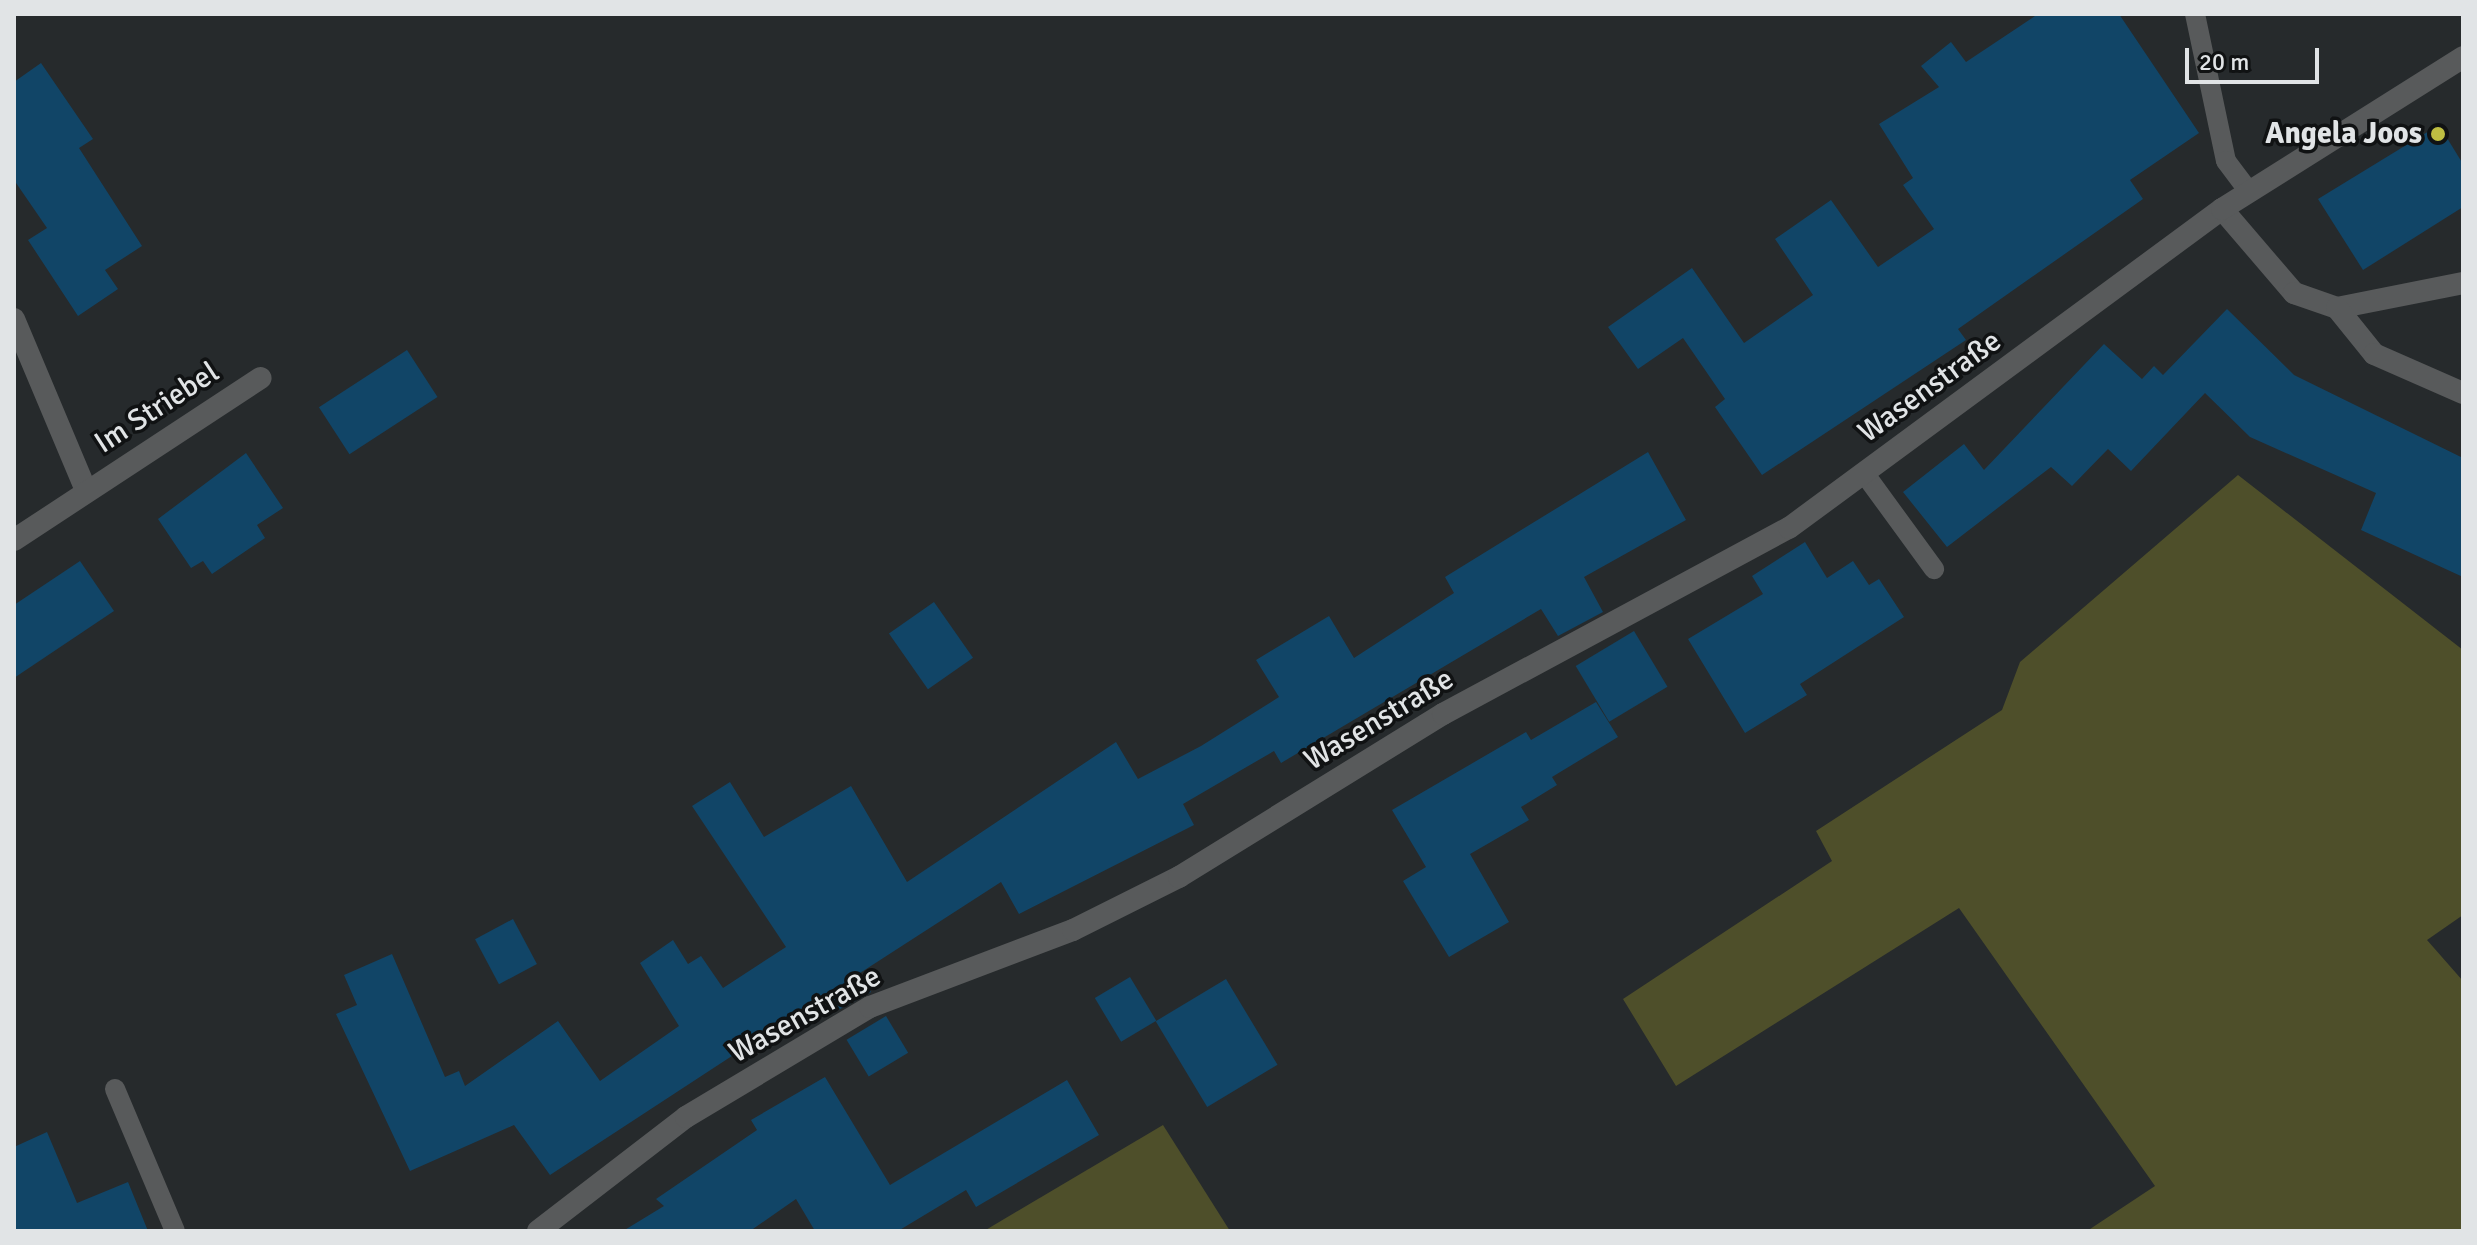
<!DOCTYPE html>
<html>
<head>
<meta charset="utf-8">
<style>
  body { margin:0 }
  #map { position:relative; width:2477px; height:1245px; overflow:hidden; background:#262a2c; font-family:Signika,sans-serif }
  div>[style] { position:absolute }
  .green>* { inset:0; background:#4e4f2a }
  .building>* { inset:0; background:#114567; transform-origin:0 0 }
  .service>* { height:20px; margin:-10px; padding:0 10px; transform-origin:10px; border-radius:10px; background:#585a5b }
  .minor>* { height:22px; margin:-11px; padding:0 11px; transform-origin:11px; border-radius:11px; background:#585a5b }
  .dots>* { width:22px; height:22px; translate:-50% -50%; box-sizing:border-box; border:4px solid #101213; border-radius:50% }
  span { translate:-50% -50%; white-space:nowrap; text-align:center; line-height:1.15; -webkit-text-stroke:7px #101213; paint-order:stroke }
  .poi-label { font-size:30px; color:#e1e4e6; font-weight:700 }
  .right { translate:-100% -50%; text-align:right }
  .street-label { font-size:30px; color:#e1e4e6 }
  .frame { position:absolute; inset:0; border:16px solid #e1e4e6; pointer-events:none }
  .scale { position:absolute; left:2185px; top:48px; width:134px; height:36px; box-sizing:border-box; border:4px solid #e1e4e6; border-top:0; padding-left:10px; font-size:24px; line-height:28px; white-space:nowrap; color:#e1e4e6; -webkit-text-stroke:6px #101213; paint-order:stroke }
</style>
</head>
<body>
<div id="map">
  <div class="green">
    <i style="clip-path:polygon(2238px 475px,2463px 650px,2463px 915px,2427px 940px,2463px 981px,2463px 1231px,2087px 1231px,2155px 1186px,1959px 908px,1676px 1086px,1623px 999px,1832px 861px,1816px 831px,2002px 710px,2020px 662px)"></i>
    <i style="clip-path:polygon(1163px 1125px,1230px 1231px,984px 1231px)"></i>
  </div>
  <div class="building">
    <i style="clip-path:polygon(2038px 14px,2119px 14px,2199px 133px,2130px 180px,2143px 199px,1958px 329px,1966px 340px,1762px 475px,1715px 407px,1725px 399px,1683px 338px,1638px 369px,1608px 327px,1692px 268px,1744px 343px,1813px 295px,1775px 239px,1831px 200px,1878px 267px,1934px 229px,1903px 185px,1913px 178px,1879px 124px,1939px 87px,1921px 66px,1951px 42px,1966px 62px)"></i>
    <i style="clip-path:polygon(41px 63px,93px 139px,79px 148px,142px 246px,105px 270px,118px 289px,78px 316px,28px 240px,47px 228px,14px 180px,14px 82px)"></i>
    <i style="clip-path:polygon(2439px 125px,2463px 164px,2463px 207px,2363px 270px,2318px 199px)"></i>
    <i style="clip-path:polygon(2227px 309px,2294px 375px,2463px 458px,2463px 577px,2361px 530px,2376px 493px,2250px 437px,2205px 393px,2131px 471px,2108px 449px,2072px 486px,2051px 467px,1947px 547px,1903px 492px,1964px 444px,1984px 470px,2104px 344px,2142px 379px,2154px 366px,2163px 375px)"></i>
    <i style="left:407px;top:350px;width:56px;height:105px;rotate:57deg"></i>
    <i style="clip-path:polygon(1648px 452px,1686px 520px,1584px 577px,1603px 612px,1558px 636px,1541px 609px,1281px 763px,1274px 751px,1183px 804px,1194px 825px,1019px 914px,1001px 882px,860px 973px,871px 992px,831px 1014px,822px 997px,550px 1175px,514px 1125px,410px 1171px,336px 1014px,357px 1005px,344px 975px,392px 954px,445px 1077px,459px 1071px,465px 1086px,558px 1021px,600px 1081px,679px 1026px,640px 963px,673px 940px,688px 964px,701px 956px,723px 988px,786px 947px,692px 806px,730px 782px,764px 837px,851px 786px,907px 882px,1116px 742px,1138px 779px,1201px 746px,1279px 697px,1256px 660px,1329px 616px,1354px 658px,1454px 593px,1445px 577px)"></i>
    <i style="clip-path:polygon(246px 453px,283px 508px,257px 525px,265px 538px,212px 574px,203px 561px,191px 568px,158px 519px)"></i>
    <i style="clip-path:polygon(1805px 542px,1827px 578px,1853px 561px,1869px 585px,1879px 579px,1904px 617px,1800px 684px,1807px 695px,1745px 733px,1688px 639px,1763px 594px,1752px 576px)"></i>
    <i style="clip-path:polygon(80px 561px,114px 611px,14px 678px,14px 605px)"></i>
    <i style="left:934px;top:602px;width:68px;height:55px;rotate:55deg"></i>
    <i style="left:1634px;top:631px;width:65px;height:68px;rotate:59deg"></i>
    <i style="clip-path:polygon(1596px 702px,1618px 737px,1552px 777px,1557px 785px,1521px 807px,1529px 820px,1470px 854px,1509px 922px,1449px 957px,1403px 881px,1426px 867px,1392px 810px,1526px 732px,1531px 740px)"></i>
    <i style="left:513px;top:919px;width:51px;height:43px;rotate:62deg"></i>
    <i style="left:1130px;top:977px;width:51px;height:41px;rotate:59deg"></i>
    <i style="left:1226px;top:979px;width:100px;height:82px;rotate:59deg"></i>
    <i style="left:886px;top:1016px;width:43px;height:46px;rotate:59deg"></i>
    <i style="clip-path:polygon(825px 1077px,890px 1185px,1067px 1080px,1099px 1135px,976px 1207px,966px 1190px,898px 1231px,815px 1231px,796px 1199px,750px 1231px,623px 1231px,664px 1206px,656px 1199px,757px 1130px,751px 1120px)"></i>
    <i style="clip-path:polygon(47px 1132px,77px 1203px,128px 1182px,148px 1231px,14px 1231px,14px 1147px)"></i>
  </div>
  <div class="service">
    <i style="left:2195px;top:14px;width:150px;rotate:78.1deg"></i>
    <i style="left:2226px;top:161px;width:39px;rotate:53deg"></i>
    <i style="left:1864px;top:473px;width:119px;rotate:53.9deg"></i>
    <i style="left:115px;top:1089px;width:154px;rotate:67.1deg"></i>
  </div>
  <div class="minor">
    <i style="left:2222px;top:209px;width:111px;rotate:49.4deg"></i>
    <i style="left:2294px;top:293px;width:46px;rotate:19.2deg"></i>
    <i style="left:2337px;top:308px;width:128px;rotate:-11.2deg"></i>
    <i style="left:2337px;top:308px;width:59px;rotate:51.2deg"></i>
    <i style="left:2374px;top:354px;width:97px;rotate:23.7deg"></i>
    <i style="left:14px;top:319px;width:186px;rotate:67.2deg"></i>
    <i style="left:14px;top:540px;width:295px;rotate:-33.3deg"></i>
    <i style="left:538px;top:1231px;width:187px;rotate:-37.6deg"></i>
    <i style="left:686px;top:1117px;width:214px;rotate:-30.9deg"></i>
    <i style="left:870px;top:1007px;width:217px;rotate:-20.8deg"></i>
    <i style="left:1073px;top:930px;width:119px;rotate:-26.6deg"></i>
    <i style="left:1179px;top:877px;width:310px;rotate:-31.7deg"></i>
    <i style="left:1443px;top:714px;width:393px;rotate:-28.3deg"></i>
    <i style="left:1789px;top:528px;width:538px;rotate:-36.38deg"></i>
    <i style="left:2222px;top:209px;width:285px;rotate:-32.2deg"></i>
  </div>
  <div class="dots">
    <i style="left:2438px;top:134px;background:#bebe42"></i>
  </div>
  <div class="poi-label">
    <span class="right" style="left:2422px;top:134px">Angela Joos</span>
  </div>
  <div class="street-label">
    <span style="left:1930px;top:387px;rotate:-36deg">Wasenstraße</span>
    <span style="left:157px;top:408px;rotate:-33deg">Im Striebel</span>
    <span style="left:1379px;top:720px;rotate:-31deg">Wasenstraße</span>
    <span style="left:805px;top:1015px;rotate:-29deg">Wasenstraße</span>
  </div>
  <div class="frame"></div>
  <div class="scale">20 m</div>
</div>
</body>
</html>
